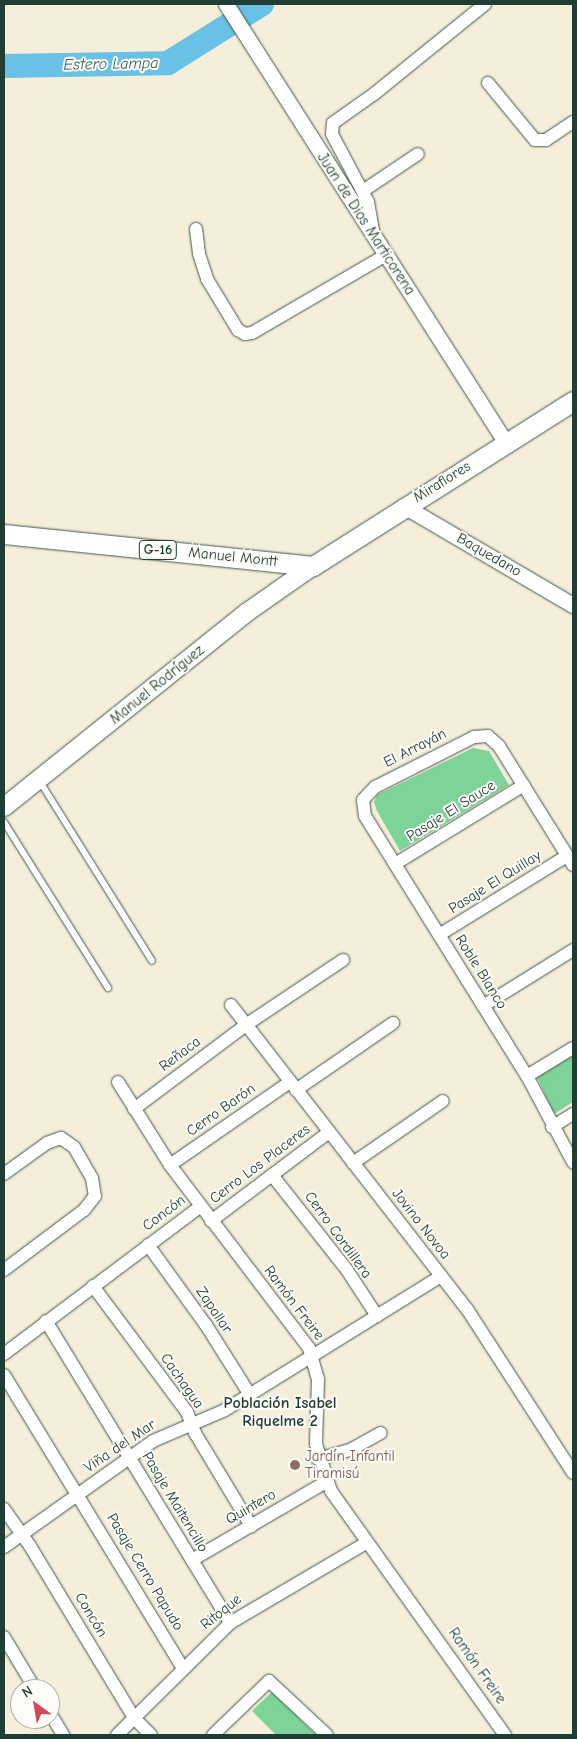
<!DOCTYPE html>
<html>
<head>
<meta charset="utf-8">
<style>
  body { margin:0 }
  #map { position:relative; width:577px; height:1739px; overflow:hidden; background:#f5eeda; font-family:"Comic Neue",sans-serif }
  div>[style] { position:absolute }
  .green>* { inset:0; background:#7ed498 }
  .river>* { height:24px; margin:-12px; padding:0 12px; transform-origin:12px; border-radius:12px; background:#69c1e6 }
  .roads { filter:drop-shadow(0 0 1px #3f584d) drop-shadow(0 0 1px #3f584d) }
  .service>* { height:6px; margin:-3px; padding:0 3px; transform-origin:3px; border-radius:3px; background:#fff }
  .minor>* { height:12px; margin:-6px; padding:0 6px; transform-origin:6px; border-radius:6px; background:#fff }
  .tertiary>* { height:15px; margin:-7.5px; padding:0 7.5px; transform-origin:7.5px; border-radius:7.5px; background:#fff }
  .secondary>* { height:18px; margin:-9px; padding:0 9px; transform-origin:9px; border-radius:9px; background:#fff }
  .primary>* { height:19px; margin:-9.5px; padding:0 9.5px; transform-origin:9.5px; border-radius:9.5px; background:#fff }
  .dots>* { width:14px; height:14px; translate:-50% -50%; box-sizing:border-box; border:2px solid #fdfcf7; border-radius:50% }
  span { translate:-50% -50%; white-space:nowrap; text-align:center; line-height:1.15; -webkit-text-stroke:4px #fdfcf7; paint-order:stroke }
  .shield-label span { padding:1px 4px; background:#fdfcf7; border:1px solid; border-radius:4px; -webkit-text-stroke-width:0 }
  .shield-label { font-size:14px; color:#1f3d34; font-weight:700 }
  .street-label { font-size:15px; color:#1f3d34 }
  .education-label { font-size:15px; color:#785e54 }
  .left { translate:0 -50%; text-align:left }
  .water-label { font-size:16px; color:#325e60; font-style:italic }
  .neighbourhood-label { font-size:16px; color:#1f3d34; font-weight:700 }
  .frame { position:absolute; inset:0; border:5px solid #1f3d34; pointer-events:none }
  .north { position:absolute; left:10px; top:1679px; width:50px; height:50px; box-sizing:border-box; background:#fdfcf7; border:1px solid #a4b0a9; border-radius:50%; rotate:328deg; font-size:14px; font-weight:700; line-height:20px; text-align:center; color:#1f3d34 }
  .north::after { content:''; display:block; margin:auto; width:18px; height:22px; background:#d1495b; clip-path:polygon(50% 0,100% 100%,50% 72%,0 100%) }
</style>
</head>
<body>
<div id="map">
  <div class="green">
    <i style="clip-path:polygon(473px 748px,489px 751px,509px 785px,400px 851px,377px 811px,374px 802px,377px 795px)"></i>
    <i style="clip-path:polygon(573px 1055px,573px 1102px,554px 1114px,537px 1077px)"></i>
    <i style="clip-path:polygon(272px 1692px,316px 1735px,276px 1735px,252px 1711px)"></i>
  </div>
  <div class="river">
    <i style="left:4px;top:66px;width:164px;rotate:-1deg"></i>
    <i style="left:168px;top:63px;width:111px;rotate:-32.1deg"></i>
  </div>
  <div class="roads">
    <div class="service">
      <i style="left:39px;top:780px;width:213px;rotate:58deg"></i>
      <i style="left:4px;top:822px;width:196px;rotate:57.9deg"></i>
    </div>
    <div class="minor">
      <i style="left:488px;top:83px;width:74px;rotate:50.5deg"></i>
      <i style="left:535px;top:140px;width:11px"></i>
      <i style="left:546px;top:140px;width:32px;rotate:-34deg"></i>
      <i style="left:363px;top:191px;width:66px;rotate:-33.9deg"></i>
      <i style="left:196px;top:229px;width:25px;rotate:83deg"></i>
      <i style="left:199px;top:254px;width:26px;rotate:72deg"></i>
      <i style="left:207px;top:279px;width:60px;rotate:58.7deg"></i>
      <i style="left:238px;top:330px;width:8px;rotate:30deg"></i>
      <i style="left:245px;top:334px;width:7px;rotate:-8deg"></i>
      <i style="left:252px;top:333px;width:155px;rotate:-30.2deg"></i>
      <i style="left:374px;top:236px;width:35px;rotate:-100deg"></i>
      <i style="left:368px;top:202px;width:77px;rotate:-117.9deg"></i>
      <i style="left:332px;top:134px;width:11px;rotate:-85deg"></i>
      <i style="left:333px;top:123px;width:50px;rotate:-35.3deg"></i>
      <i style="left:374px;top:94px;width:143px;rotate:-39deg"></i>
      <i style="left:395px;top:864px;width:151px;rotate:-31.5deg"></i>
      <i style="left:573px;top:865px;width:140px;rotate:-121.9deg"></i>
      <i style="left:499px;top:746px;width:15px;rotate:-138deg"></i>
      <i style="left:488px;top:736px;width:14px;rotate:176deg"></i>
      <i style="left:474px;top:737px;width:111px;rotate:153.2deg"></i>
      <i style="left:375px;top:787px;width:18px;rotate:133deg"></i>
      <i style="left:363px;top:800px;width:16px;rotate:83deg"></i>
      <i style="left:365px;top:816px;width:306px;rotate:58.1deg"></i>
      <i style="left:527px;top:1076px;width:98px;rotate:61.9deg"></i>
      <i style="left:439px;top:935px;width:150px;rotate:-31.7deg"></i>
      <i style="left:231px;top:1005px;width:385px;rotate:52.2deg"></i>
      <i style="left:467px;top:1309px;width:195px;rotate:57.1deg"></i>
      <i style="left:483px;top:1006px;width:106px;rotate:-31.9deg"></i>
      <i style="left:527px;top:1076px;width:54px;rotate:-31.3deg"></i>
      <i style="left:118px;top:1082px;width:98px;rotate:57.9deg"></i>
      <i style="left:170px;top:1165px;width:230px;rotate:52.8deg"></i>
      <i style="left:309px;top:1348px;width:32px;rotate:74deg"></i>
      <i style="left:318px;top:1379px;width:65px;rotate:91.8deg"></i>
      <i style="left:316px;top:1444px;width:49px;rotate:72.3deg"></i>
      <i style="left:331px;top:1491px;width:300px;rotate:54.5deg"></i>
      <i style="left:296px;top:1090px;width:118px;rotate:-34.6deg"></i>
      <i style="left:134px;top:1109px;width:140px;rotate:-36.9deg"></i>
      <i style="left:246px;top:1025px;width:117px;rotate:-33.8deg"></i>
      <i style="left:552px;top:1127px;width:25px;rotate:-32deg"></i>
      <i style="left:353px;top:1163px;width:109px;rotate:-34.6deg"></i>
      <i style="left:170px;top:1165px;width:146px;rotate:-34.7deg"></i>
      <i style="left:4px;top:1174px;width:53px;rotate:-35.8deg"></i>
      <i style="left:47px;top:1143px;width:15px;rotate:-20deg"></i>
      <i style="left:61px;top:1138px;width:16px;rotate:35deg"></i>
      <i style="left:74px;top:1147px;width:36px;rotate:60deg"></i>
      <i style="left:92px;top:1178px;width:18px;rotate:81deg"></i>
      <i style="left:95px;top:1196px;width:18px;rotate:128deg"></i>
      <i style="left:84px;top:1210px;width:100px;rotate:143.1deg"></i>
      <i style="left:272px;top:1175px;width:121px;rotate:51.7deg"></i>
      <i style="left:347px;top:1270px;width:55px;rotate:56.9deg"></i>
      <i style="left:211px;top:1221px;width:148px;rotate:-37deg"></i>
      <i style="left:148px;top:1245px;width:99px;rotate:54.1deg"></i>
      <i style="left:206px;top:1325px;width:83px;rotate:57.8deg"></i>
      <i style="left:93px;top:1286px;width:157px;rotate:53.3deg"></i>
      <i style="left:187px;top:1412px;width:22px;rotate:69deg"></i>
      <i style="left:195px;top:1433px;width:109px;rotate:58.9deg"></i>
      <i style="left:46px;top:1321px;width:354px;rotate:58.6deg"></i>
      <i style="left:4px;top:1354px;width:246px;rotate:-36.9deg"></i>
      <i style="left:4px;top:1375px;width:343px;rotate:58.6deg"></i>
      <i style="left:318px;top:1459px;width:33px;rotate:-16deg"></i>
      <i style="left:350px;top:1450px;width:35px;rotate:-29deg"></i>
      <i style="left:4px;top:1509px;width:45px;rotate:54.9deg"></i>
      <i style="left:30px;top:1546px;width:201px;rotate:58.8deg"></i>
      <i style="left:134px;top:1718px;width:24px;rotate:45deg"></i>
      <i style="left:4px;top:1547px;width:183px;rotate:-35.4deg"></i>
      <i style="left:153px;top:1441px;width:78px;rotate:-23.3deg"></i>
      <i style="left:225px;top:1410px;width:254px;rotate:-31.8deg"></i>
      <i style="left:192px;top:1560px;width:155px;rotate:-30.2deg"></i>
      <i style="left:4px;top:1637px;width:61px;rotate:59.2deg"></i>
      <i style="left:50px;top:1713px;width:26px;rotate:59deg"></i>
      <i style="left:117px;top:1735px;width:159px;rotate:-44.7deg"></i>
      <i style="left:230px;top:1623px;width:158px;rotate:-30.5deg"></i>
      <i style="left:213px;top:1735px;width:78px;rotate:-44deg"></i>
      <i style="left:269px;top:1681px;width:79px;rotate:43deg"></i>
    </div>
    <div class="tertiary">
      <i style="left:226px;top:4px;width:521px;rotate:57.47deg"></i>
      <i style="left:404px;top:506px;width:196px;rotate:30.4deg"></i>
    </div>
    <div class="secondary">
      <i style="left:4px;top:807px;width:310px;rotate:-38.7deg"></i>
      <i style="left:246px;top:613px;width:82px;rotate:-35deg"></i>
    </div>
    <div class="primary">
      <i style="left:4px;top:534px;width:311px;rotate:5.9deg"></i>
      <i style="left:313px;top:566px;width:308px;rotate:-32.4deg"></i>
    </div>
  </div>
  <div class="dots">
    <i style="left:295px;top:1465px;background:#8d6e63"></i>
  </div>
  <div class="shield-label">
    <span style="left:158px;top:550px">G-16</span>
  </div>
  <div class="street-label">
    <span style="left:366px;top:224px;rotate:57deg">Juan de Dios Marticorena</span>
    <span style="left:442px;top:482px;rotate:-32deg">Miraflores</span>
    <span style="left:489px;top:555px;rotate:30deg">Baquedano</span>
    <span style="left:233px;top:557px;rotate:6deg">Manuel Montt</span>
    <span style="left:157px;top:685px;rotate:-39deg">Manuel Rodríguez</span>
    <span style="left:415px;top:748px;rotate:-27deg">El Arrayán</span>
    <span style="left:451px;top:811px;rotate:-32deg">Pasaje El Sauce</span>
    <span style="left:495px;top:882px;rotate:-32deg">Pasaje El Quillay</span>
    <span style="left:481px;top:972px;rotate:58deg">Roble Blanco</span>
    <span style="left:180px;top:1054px;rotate:-37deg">Reñaca</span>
    <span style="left:221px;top:1110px;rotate:-35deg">Cerro Barón</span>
    <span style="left:260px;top:1164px;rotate:-37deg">Cerro Los Placeres</span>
    <span style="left:164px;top:1213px;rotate:-37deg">Concón</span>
    <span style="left:421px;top:1224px;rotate:52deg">Jovino Novoa</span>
    <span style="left:338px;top:1235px;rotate:54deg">Cerro Cordillera</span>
    <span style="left:294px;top:1303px;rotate:53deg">Ramón Freire</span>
    <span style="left:214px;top:1310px;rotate:56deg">Zapallar</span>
    <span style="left:182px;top:1381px;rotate:55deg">Cachagua</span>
    <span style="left:120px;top:1446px;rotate:-34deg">Viña del Mar</span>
    <span style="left:175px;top:1502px;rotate:59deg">Pasaje Maitencillo</span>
    <span style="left:251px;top:1507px;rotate:-30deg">Quintero</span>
    <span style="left:145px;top:1572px;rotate:59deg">Pasaje Cerro Papudo</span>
    <span style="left:221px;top:1612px;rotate:-38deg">Ritoque</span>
    <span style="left:91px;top:1615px;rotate:59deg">Concón</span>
    <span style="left:477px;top:1666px;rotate:55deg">Ramón Freire</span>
  </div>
  <div class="education-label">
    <span class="left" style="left:305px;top:1465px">Jardín Infantil<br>Tiramisú</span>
  </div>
  <div class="water-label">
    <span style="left:111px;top:64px;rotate:-1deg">Estero Lampa</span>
  </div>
  <div class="neighbourhood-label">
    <span style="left:280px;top:1412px">Población Isabel<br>Riquelme 2</span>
  </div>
  <div class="frame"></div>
  <div class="north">N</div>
</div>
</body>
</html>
